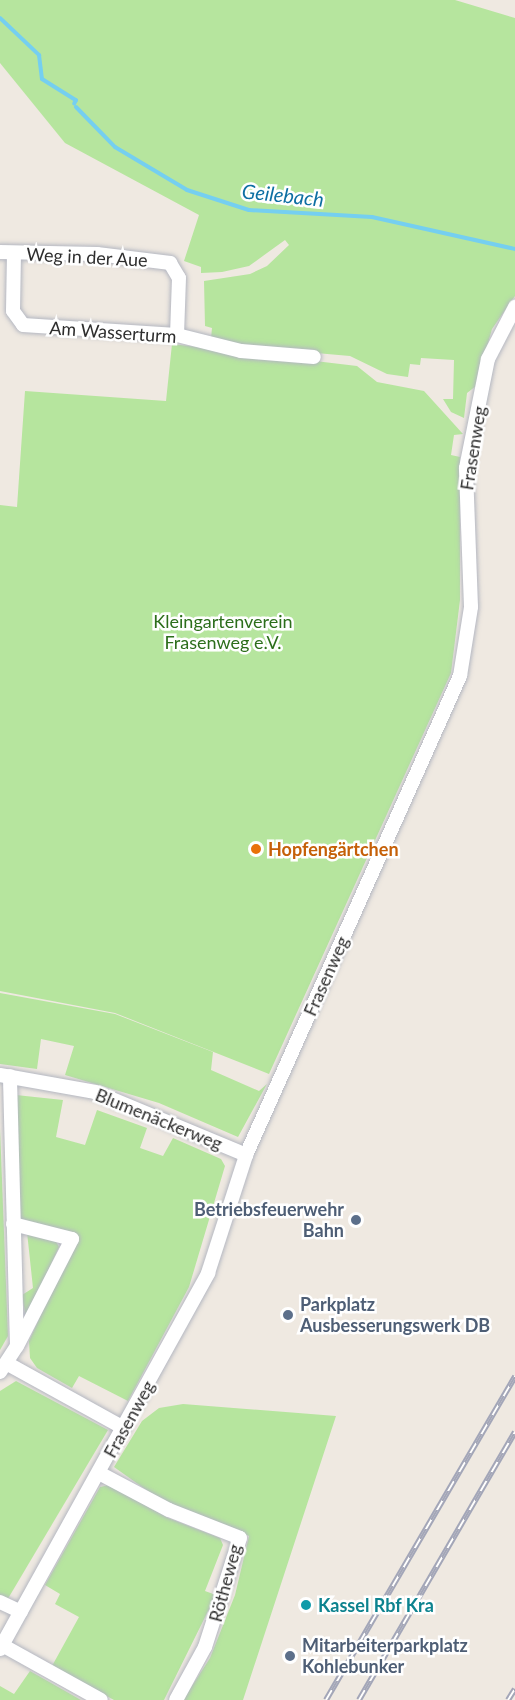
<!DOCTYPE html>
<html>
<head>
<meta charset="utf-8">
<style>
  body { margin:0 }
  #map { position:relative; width:515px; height:1700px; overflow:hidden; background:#efe9e1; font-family:Lato,sans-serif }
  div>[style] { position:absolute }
  .green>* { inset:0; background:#b6e59e }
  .stream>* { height:4px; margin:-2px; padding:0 2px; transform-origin:2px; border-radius:2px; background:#75cff0 }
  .roads { filter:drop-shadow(0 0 2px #b4b7c1) drop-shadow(0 0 2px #b4b7c1) }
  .minor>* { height:14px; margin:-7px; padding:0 7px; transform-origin:7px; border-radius:7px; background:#fff }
  .rail>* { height:6px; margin-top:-3px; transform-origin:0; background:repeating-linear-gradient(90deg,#fff 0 11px,#a3a6b8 0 22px); box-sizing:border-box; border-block:2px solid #a3a6b8 }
  .dots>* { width:16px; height:16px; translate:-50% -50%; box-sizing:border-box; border:3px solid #fff; border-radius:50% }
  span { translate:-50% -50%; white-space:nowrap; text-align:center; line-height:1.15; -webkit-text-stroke:5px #fff; paint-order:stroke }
  .street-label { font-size:18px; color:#2e2e2e }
  .park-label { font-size:18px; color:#2c6e1b }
  .food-label { font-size:18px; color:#c56008; font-weight:700 }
  .left { translate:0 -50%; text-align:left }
  .service-label { font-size:18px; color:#4e5e75; font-weight:700 }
  .right { translate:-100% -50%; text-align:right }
  .culture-label { font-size:18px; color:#0d838f; font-weight:700 }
  .water-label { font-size:20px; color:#0d6fa3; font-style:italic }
</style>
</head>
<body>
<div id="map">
  <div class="green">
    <i style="clip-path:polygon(0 0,455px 0,515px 18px,515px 296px,492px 329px,476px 386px,467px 393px,464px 418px,451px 412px,443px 399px,453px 399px,454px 360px,421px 358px,420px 365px,410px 364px,408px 377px,387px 374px,350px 356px,259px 348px,211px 338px,212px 328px,205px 326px,204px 281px,250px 274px,267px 266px,289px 245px,285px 240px,249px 266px,222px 272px,201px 273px,201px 267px,184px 261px,199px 215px,65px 143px,0 63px)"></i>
    <i style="clip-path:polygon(172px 344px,357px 366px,377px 382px,424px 391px,463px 434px,454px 435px,451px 455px,460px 457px,460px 600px,451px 673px,269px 1074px,115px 1013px,0 991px,0 505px,17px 507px,25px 391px,166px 401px)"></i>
    <i style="clip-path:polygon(0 993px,115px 1014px,213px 1052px,211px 1070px,259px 1091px,267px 1084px,238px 1137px,159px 1103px,65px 1075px,74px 1046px,41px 1039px,37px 1069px,0 1064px)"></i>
    <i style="clip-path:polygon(16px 1095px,63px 1100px,56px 1137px,85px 1145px,97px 1110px,147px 1128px,140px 1148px,163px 1156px,173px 1138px,221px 1159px,225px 1166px,189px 1287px,128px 1401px,79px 1376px,72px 1388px,37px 1368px,30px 1358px,29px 1341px,77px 1236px,20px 1219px)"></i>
    <i style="clip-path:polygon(0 1128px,8px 1336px,0 1350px)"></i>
    <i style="clip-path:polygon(27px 1232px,56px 1241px,59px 1247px,26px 1318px,22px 1295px,33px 1288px)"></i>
    <i style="clip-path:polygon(16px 1381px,108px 1430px,6px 1602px,0 1599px,0 1391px)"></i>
    <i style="clip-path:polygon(183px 1404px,336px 1416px,243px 1700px,183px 1700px,210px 1658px,235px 1595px,249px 1536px,159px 1499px,114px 1467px,142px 1421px,159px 1408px)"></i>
    <i style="clip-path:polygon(109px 1485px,168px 1518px,220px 1538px,223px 1545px,205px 1591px,216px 1595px,164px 1700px,114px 1700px,52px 1666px,79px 1617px,55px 1604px,60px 1594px,45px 1585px,100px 1487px)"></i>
    <i style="clip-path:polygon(30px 1671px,81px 1700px,0 1700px,0 1686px,14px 1694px)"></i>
  </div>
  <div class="stream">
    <i style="left:0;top:18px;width:54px;rotate:43.5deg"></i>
    <i style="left:39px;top:55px;width:24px;rotate:83deg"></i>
    <i style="left:42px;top:79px;width:40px;rotate:32deg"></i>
    <i style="left:76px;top:100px;width:4px;rotate:117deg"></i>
    <i style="left:76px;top:107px;width:56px;rotate:45.7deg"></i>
    <i style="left:115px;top:147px;width:84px;rotate:30.8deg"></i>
    <i style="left:187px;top:190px;width:65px;rotate:17.9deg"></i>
    <i style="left:249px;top:210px;width:123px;rotate:3.3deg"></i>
    <i style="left:372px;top:217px;width:147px;rotate:12.6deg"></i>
  </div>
  <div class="roads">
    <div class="minor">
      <i style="left:0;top:252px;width:97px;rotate:1.2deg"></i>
      <i style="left:97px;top:254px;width:74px;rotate:7deg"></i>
      <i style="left:170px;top:263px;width:17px;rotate:59deg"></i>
      <i style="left:179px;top:278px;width:57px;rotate:92deg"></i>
      <i style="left:14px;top:253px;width:58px;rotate:91deg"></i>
      <i style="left:13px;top:311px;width:17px;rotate:54deg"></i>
      <i style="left:23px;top:325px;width:154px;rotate:3.7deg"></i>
      <i style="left:177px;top:335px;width:66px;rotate:14deg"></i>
      <i style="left:241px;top:351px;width:73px;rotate:4.7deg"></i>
      <i style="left:0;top:1075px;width:97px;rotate:10.1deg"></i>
      <i style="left:95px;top:1092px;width:164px;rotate:22.6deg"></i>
      <i style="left:13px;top:1224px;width:61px;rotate:14.3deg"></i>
      <i style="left:72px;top:1239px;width:118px;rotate:117.2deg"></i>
      <i style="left:8px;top:1364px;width:132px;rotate:28.9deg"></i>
      <i style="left:0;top:1372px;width:31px;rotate:-57deg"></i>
      <i style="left:17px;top:1346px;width:270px;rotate:-91.5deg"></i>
      <i style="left:99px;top:1473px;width:79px;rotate:27.9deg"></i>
      <i style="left:169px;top:1510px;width:76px;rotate:21.5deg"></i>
      <i style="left:240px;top:1538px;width:114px;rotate:107.8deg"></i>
      <i style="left:205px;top:1647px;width:60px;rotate:118.7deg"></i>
      <i style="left:0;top:1602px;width:23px;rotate:25deg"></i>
      <i style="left:2px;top:1645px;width:113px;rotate:29.1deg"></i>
      <i style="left:0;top:1649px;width:430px;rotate:-61deg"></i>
      <i style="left:208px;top:1273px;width:124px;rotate:-72.1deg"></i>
      <i style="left:246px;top:1155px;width:525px;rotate:-65.93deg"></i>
      <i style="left:460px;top:676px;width:70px;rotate:-80.9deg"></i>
      <i style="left:471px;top:607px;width:139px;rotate:-92.1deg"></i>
      <i style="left:466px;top:468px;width:111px;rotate:-78.6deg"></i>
      <i style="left:488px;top:359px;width:59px;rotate:-62.6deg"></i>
    </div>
  </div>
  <div class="rail">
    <i style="left:326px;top:1700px;width:375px;rotate:-59.7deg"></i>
    <i style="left:359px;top:1700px;width:310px;rotate:-59.8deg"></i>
    <i style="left:508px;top:1700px;width:13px;rotate:-58deg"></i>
  </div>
  <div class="dots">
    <i style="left:256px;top:849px;background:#e8710a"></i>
    <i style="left:356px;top:1220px;background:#5c6f8a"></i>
    <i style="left:288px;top:1315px;background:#5c6f8a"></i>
    <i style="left:306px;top:1605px;background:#0f9aa8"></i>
    <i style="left:290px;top:1656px;background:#5c6f8a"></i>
  </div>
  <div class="street-label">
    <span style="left:87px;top:257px;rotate:3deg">Weg in der Aue</span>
    <span style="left:113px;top:332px;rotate:4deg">Am Wasserturm</span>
    <span style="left:473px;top:448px;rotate:-81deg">Frasenweg</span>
    <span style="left:326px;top:976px;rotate:-66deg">Frasenweg</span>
    <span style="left:159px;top:1119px;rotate:22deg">Blumenäckerweg</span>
    <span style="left:129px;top:1419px;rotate:-61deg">Frasenweg</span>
    <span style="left:225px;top:1583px;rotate:-75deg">Rötheweg</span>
  </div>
  <div class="park-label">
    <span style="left:223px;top:632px">Kleingartenverein<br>Frasenweg e.V.</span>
  </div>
  <div class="food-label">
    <span class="left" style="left:268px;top:849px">Hopfengärtchen</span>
  </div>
  <div class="service-label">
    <span class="right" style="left:344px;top:1220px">Betriebsfeuerwehr<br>Bahn</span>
    <span class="left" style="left:300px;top:1315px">Parkplatz<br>Ausbesserungswerk DB</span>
    <span class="left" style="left:302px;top:1656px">Mitarbeiterparkplatz<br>Kohlebunker</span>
  </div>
  <div class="culture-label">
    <span class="left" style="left:318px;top:1605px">Kassel Rbf Kra</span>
  </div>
  <div class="water-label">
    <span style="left:283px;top:195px;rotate:6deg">Geilebach</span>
  </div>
</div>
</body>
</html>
